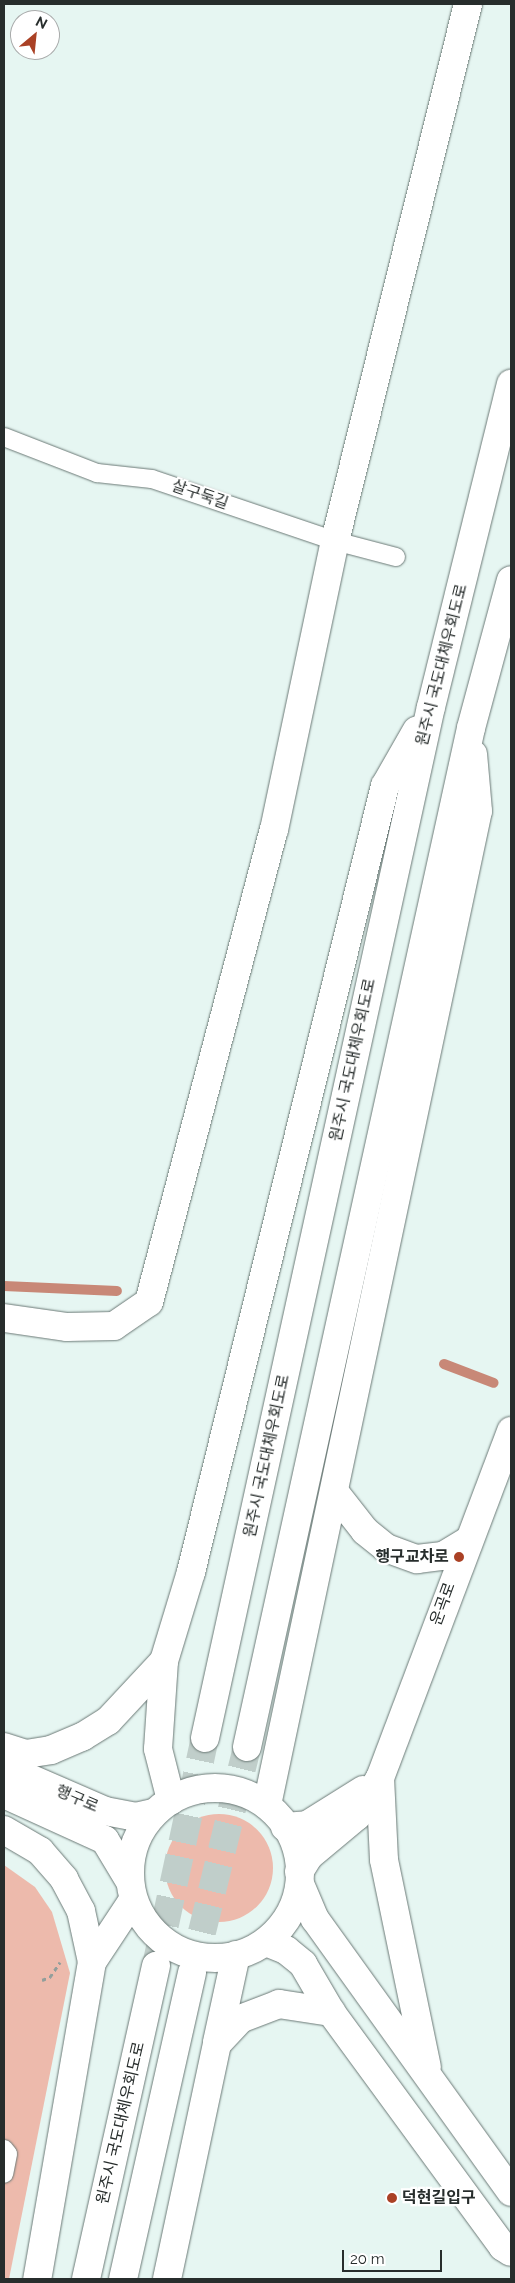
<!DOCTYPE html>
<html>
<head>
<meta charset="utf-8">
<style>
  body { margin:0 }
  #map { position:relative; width:515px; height:2283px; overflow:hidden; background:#e6f6f2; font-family:Raleway,"Noto Sans KR",sans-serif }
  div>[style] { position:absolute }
  .green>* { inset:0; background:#edbaac }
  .round { border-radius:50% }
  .stream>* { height:10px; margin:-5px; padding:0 5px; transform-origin:5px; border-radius:5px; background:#c88877 }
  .trunk-tunnel>* { height:28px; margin-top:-14px; transform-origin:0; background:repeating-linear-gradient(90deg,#c0ceca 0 28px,transparent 0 42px) }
  .path>* { height:3px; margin-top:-1.5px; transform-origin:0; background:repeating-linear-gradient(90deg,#929e9b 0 4px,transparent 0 8px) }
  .roads { filter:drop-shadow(0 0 1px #6b7976) drop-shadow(0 0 1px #6b7976) }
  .service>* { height:18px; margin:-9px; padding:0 9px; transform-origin:9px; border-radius:9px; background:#fff }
  .minor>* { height:28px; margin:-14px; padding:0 14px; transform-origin:14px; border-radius:14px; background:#fff }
  .tertiary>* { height:28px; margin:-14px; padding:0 14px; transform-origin:14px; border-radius:14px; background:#fff }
  .tertiary>.ring { margin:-14px; padding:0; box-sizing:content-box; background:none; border:28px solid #fff; border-radius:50% }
  .trunk>* { height:28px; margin:-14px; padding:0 14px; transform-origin:14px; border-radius:14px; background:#fff }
  .dots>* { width:14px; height:14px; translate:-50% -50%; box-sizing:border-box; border:2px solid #fff; border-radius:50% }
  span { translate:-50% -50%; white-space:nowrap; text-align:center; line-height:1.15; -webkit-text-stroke:4.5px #fff; paint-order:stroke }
  .street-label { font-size:16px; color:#272d2c }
  .poi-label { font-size:16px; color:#272d2c; font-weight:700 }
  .right { translate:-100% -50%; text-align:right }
  .left { translate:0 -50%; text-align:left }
  .frame { position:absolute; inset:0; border:5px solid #272d2c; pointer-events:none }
  .north { position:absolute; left:10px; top:10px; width:50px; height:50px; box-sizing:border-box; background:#fff; border:1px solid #a9abab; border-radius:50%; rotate:28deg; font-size:14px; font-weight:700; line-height:20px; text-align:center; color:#272d2c }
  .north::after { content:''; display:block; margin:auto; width:18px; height:22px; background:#aa4125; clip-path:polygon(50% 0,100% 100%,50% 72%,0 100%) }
  .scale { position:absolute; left:342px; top:2250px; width:100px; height:22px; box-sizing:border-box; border:2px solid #272d2c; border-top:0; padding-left:6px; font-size:15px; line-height:18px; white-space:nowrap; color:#272d2c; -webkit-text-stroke:4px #fff; paint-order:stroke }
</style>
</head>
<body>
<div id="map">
  <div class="green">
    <i class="round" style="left:165px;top:1814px;width:108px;height:108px"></i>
    <i style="clip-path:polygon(4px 1865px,35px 1887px,52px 1912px,70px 1973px,9px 2279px,4px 2279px)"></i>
  </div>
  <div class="stream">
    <i style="left:4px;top:1286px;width:113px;rotate:2.5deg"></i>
    <i style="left:444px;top:1364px;width:53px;rotate:20.8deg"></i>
  </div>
  <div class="trunk-tunnel">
    <i style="left:156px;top:1966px;width:233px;rotate:-77.9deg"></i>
    <i style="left:192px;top:1973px;width:233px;rotate:-76.3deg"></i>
  </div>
  <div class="path">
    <i style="left:42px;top:1980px;width:9px;rotate:-21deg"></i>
    <i style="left:50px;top:1977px;width:18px;rotate:-56deg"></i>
  </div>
  <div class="roads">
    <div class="service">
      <i style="left:4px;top:437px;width:100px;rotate:21.2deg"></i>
      <i style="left:97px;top:473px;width:55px;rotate:6.2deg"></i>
      <i style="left:152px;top:479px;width:193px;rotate:18.7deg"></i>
      <i style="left:335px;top:541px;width:63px;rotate:14.7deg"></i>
      <i style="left:4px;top:2149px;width:6px;rotate:51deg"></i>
      <i style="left:8px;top:2154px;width:20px;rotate:101deg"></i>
    </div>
    <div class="minor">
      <i style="left:4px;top:1318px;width:64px;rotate:8.1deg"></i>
      <i style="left:67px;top:1327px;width:47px;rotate:-1.2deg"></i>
      <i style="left:114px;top:1326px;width:42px;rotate:-34.4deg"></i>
      <i style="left:149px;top:1302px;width:488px;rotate:-75.2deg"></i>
      <i style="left:274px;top:830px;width:295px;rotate:-78.1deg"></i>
      <i style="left:335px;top:541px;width:553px;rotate:-76.09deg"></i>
    </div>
    <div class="tertiary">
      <i style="left:164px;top:1661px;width:88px;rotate:93.9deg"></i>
      <i style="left:158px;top:1749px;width:53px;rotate:75.7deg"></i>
      <i style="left:4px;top:1747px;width:23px;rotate:18deg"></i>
      <i style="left:26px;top:1754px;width:25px;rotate:-9deg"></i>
      <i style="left:51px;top:1750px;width:34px;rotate:-23deg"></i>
      <i style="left:82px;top:1737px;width:31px;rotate:-32deg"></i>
      <i style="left:108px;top:1721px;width:82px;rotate:-47deg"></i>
      <i style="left:4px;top:1767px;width:110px;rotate:23.5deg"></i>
      <i style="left:105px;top:1811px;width:32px;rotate:11deg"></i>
      <i style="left:136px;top:1817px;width:18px;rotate:-13deg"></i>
      <i style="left:380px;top:1778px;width:82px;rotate:87.2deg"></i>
      <i style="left:384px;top:1860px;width:211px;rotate:78.3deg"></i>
      <i class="ring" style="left:130px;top:1788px;width:142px;height:142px"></i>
      <i style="left:4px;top:1794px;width:111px;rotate:24.5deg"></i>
      <i style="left:105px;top:1840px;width:47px;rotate:59deg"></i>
      <i style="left:285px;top:1827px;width:22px;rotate:-5deg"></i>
      <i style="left:307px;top:1825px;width:66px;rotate:-32deg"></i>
      <i style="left:299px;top:1872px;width:19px;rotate:-58deg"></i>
      <i style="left:309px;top:1856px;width:62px;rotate:-39.8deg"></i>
      <i style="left:357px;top:1816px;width:44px;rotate:-58.8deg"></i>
      <i style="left:380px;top:1778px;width:371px;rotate:-69.3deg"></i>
      <i style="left:300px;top:1884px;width:38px;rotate:67deg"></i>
      <i style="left:315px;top:1919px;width:336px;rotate:54.3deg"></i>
      <i style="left:266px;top:1942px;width:22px;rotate:22deg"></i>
      <i style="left:286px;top:1950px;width:22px;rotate:39deg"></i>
      <i style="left:303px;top:1964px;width:56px;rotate:59.7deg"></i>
      <i style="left:331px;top:2012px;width:291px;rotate:53.8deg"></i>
      <i style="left:503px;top:2247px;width:9px;rotate:32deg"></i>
      <i style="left:217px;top:2042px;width:89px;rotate:-77.7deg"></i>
      <i style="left:217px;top:2044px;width:34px;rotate:-47deg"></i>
      <i style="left:240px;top:2019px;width:42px;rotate:-21deg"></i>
      <i style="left:279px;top:2004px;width:53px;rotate:8.7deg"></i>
    </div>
    <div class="trunk">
      <i style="left:336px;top:1494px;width:47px;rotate:51.9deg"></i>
      <i style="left:365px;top:1531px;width:27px;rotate:39deg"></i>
      <i style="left:386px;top:1548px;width:33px;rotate:20deg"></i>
      <i style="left:417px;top:1559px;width:26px;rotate:-7deg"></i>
      <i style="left:443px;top:1556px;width:27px;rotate:-31deg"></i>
      <i style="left:164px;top:1661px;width:93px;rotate:-73.1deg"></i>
      <i style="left:191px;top:1572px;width:810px;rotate:-76.14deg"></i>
      <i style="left:385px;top:786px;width:64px;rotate:-60.3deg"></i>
      <i style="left:205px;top:1738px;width:1055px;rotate:-77.64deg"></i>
      <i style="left:431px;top:707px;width:333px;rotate:-76.1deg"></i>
      <i style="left:247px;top:1747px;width:1043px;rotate:-77.6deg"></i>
      <i style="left:471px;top:728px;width:153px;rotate:-74.9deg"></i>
      <i style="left:267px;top:1805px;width:1016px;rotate:-78.02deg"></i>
      <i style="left:478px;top:811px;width:57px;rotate:-95deg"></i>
      <i style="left:4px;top:1830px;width:42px;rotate:30.3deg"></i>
      <i style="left:40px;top:1851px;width:37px;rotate:49deg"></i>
      <i style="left:64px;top:1879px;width:36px;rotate:62deg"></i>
      <i style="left:81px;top:1911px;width:52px;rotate:77.8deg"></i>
      <i style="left:92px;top:1962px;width:322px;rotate:99.8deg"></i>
      <i style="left:92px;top:1962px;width:74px;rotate:-56.5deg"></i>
      <i style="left:86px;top:2279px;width:321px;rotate:-77.4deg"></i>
      <i style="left:123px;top:2279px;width:314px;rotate:-77.3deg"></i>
      <i style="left:167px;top:2279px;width:240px;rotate:-78deg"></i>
    </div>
  </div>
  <div class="dots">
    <i style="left:459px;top:1557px;background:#aa4125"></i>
    <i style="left:392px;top:2198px;background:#aa4125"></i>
  </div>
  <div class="street-label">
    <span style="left:200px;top:495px;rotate:19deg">살구둑길</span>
    <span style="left:442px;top:665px;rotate:-76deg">원주시 국도대체우회도로</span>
    <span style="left:353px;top:1060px;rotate:-78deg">원주시 국도대체우회도로</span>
    <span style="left:267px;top:1456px;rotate:-78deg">원주시 국도대체우회도로</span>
    <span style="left:443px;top:1604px;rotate:-70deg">운곡로</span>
    <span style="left:77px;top:1799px;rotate:23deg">행구로</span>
    <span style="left:121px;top:2123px;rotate:-77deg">원주시 국도대체우회도로</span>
  </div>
  <div class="poi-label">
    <span class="right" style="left:449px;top:1557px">행구교차로</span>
    <span class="left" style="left:402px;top:2198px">덕현길입구</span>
  </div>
  <div class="frame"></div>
  <div class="north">N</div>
  <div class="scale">20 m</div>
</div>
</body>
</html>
